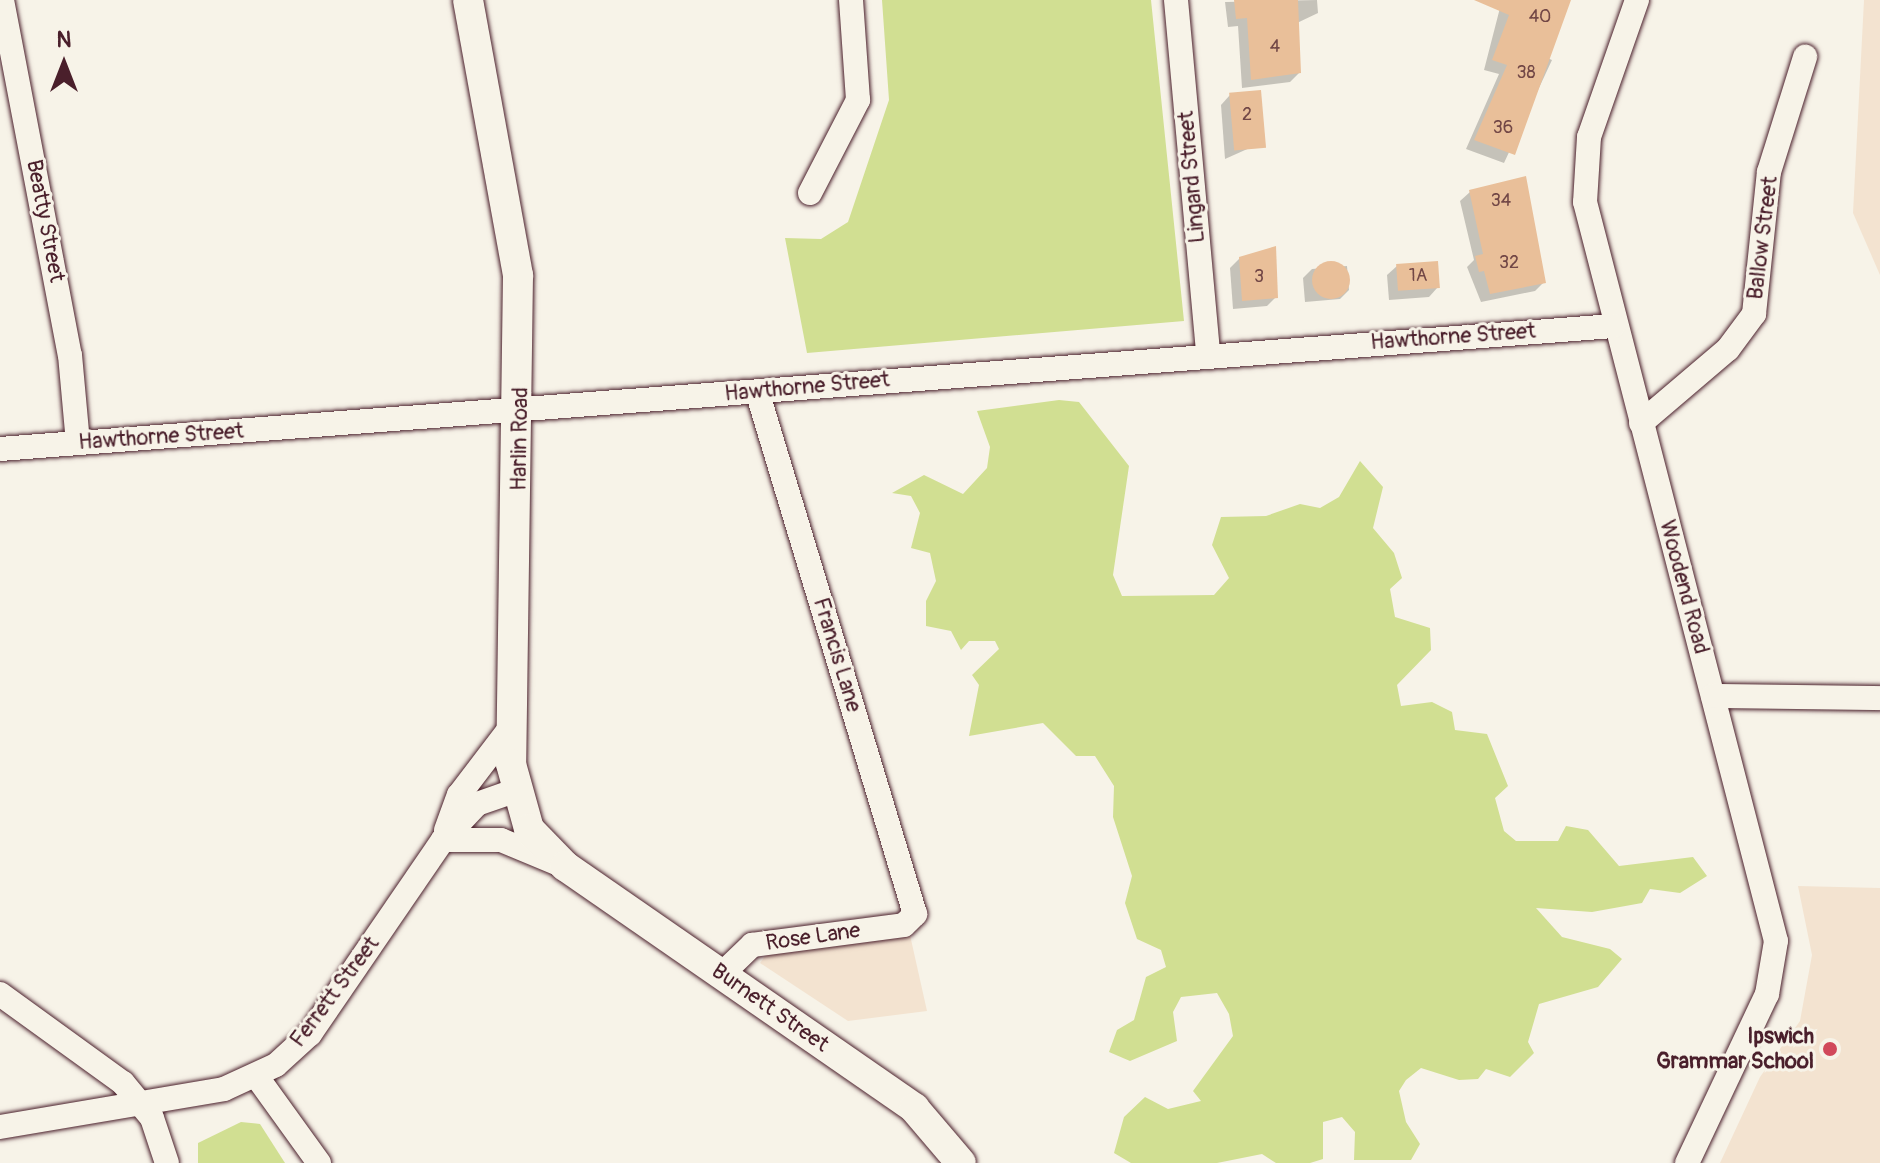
<!DOCTYPE html>
<html>
<head>
<meta charset="utf-8">
<style>
  body { margin:0 }
  #map { position:relative; width:1880px; height:1163px; overflow:hidden; background:#f7f3e8; font-family:Pangolin,sans-serif }
  div>[style] { position:absolute }
  .built>* { inset:0; background:#f3e3d0 }
  .green>* { inset:0; background:#d1df92 }
  .shadow>* { inset:0; background:#0003 }
  .building>* { inset:0; background:#e9bf99; transform-origin:0 0 }
  .round { border-radius:50% }
  .roads { filter:drop-shadow(0 0 2px #4a1f2b) drop-shadow(0 0 2px #4a1f2b) }
  .minor>* { height:24px; margin:-12px; padding:0 12px; transform-origin:12px; border-radius:12px; background:#f7f3e8 }
  .major>* { height:30px; margin:-15px; padding:0 15px; transform-origin:15px; border-radius:15px; background:#f7f3e8 }
  .dots>* { width:22px; height:22px; translate:-50% -50%; box-sizing:border-box; border:4px solid #f7f3e8; border-radius:50% }
  span { translate:-50% -50%; white-space:nowrap; text-align:center; line-height:1.15; -webkit-text-stroke:6px #f7f3e8; paint-order:stroke }
  .number-label { font-size:18px; color:#724746 }
  .number-label span { -webkit-text-stroke-width:0 }
  .street-label { font-size:22px; color:#4a1f2b }
  .poi-label { font-size:22px; color:#4a1f2b; font-weight:700 }
  .right { translate:-100% -50%; text-align:right }
  .north { position:absolute; left:24px; top:24px; width:80px; height:80px; -webkit-text-stroke:6px #f7f3e8; paint-order:stroke; rotate:0deg; font-size:22px; font-weight:700; line-height:32px; text-align:center; color:#4a1f2b }
  .north::after { content:''; display:block; margin:auto; width:28px; height:36px; background:#4a1f2b; clip-path:polygon(50% 0,100% 100%,50% 72%,0 100%) }
</style>
</head>
<body>
<div id="map">
  <div class="built">
    <i style="clip-path:polygon(1864px 0,1880px 0,1880px 275px,1853px 213px)"></i>
    <i style="clip-path:polygon(1798px 886px,1880px 888px,1880px 1163px,1720px 1163px,1760px 1077px,1800px 1021px,1812px 955px)"></i>
    <i style="clip-path:polygon(910px 935px,927px 1011px,848px 1021px,760px 963px,769px 951px)"></i>
  </div>
  <div class="green">
    <i style="clip-path:polygon(882px 0,1151px 0,1184px 321px,807px 353px,785px 238px,821px 239px,848px 222px,889px 100px)"></i>
    <i style="clip-path:polygon(1059px 400px,1079px 402px,1129px 466px,1113px 575px,1122px 596px,1214px 595px,1229px 578px,1212px 545px,1221px 517px,1266px 516px,1300px 504px,1320px 508px,1339px 497px,1360px 461px,1383px 487px,1373px 528px,1394px 553px,1402px 578px,1390px 589px,1395px 617px,1430px 628px,1431px 650px,1397px 685px,1401px 706px,1432px 702px,1452px 712px,1455px 730px,1487px 734px,1508px 786px,1495px 798px,1504px 831px,1516px 841px,1558px 841px,1566px 826px,1588px 830px,1619px 866px,1693px 857px,1707px 876px,1680px 893px,1650px 889px,1642px 903px,1592px 912px,1536px 908px,1562px 937px,1610px 949px,1622px 959px,1598px 987px,1539px 1004px,1528px 1042px,1534px 1053px,1510px 1077px,1486px 1069px,1478px 1079px,1459px 1080px,1421px 1068px,1406px 1080px,1399px 1091px,1406px 1122px,1420px 1144px,1411px 1160px,1354px 1160px,1355px 1132px,1342px 1117px,1323px 1122px,1323px 1159px,1310px 1163px,1276px 1163px,1262px 1154px,1217px 1163px,1131px 1163px,1114px 1153px,1124px 1117px,1145px 1097px,1168px 1109px,1201px 1101px,1193px 1091px,1233px 1036px,1229px 1014px,1217px 993px,1181px 997px,1173px 1012px,1177px 1041px,1130px 1061px,1109px 1052px,1117px 1030px,1134px 1020px,1146px 977px,1166px 967px,1161px 950px,1137px 939px,1125px 903px,1132px 876px,1113px 817px,1114px 786px,1095px 756px,1076px 756px,1043px 723px,969px 736px,979px 685px,972px 675px,999px 649px,995px 641px,969px 641px,961px 650px,951px 631px,926px 626px,926px 601px,936px 581px,930px 553px,911px 548px,920px 513px,911px 496px,892px 493px,924px 475px,963px 494px,987px 468px,990px 447px,977px 411px)"></i>
    <i style="clip-path:polygon(241px 1122px,260px 1124px,285px 1163px,198px 1163px,198px 1143px)"></i>
  </div>
  <div class="shadow">
    <i style="clip-path:polygon(1317px 0,1318px 13px,1297px 23px,1299px 73px,1290px 82px,1242px 88px,1238px 26px,1228px 27px,1225px 2px)"></i>
    <i style="clip-path:polygon(1502px 0,1569px 0,1545px 57px,1552px 60px,1504px 163px,1466px 149px,1499px 74px,1484px 70px)"></i>
    <i style="clip-path:polygon(1230px 95px,1263px 142px,1225px 159px,1221px 105px)"></i>
    <i style="clip-path:polygon(1470px 192px,1544px 282px,1535px 291px,1481px 302px,1467px 267px,1474px 260px,1460px 201px)"></i>
    <i style="clip-path:polygon(1240px 258px,1276px 297px,1267px 306px,1233px 309px,1230px 268px)"></i>
    <i style="clip-path:polygon(1347px 266px,1349px 290px,1340px 299px,1305px 302px,1303px 278px,1312px 269px)"></i>
    <i style="clip-path:polygon(1397px 266px,1438px 287px,1429px 297px,1389px 300px,1387px 275px)"></i>
  </div>
  <div class="building">
    <i style="clip-path:polygon(1234px 0,1298px 0,1301px 73px,1251px 80px,1247px 18px,1236px 19px)"></i>
    <i style="clip-path:polygon(1474px 0,1571px 0,1515px 155px,1474px 140px,1507px 65px,1492px 60px,1509px 15px)"></i>
    <i style="left:1261px;top:90px;width:58px;height:32px;rotate:85deg"></i>
    <i style="clip-path:polygon(1526px 176px,1546px 283px,1490px 294px,1484px 271px,1479px 272px,1475px 256px,1483px 254px,1469px 190px)"></i>
    <i style="clip-path:polygon(1276px 246px,1278px 298px,1242px 301px,1239px 257px)"></i>
    <i class="round" style="left:1312px;top:261px;width:38px;height:38px"></i>
    <i style="left:1438px;top:261px;width:27px;height:42px;rotate:86deg"></i>
  </div>
  <div class="roads">
    <div class="minor">
      <i style="left:2px;top:0;width:361px;rotate:79.2deg"></i>
      <i style="left:70px;top:355px;width:88px;rotate:84.8deg"></i>
      <i style="left:1176px;top:0;width:356px;rotate:84.8deg"></i>
      <i style="left:1637px;top:0;width:145px;rotate:109.3deg"></i>
      <i style="left:1589px;top:137px;width:65px;rotate:93.5deg"></i>
      <i style="left:1585px;top:202px;width:763px;rotate:75.51deg"></i>
      <i style="left:1776px;top:941px;width:54px;rotate:99.6deg"></i>
      <i style="left:1767px;top:994px;width:187px;rotate:115.3deg"></i>
      <i style="left:810px;top:193px;width:105px;rotate:-62.7deg"></i>
      <i style="left:858px;top:100px;width:100px;rotate:-94deg"></i>
      <i style="left:1641px;top:423px;width:114px;rotate:-40.4deg"></i>
      <i style="left:1728px;top:349px;width:44px;rotate:-53.4deg"></i>
      <i style="left:1754px;top:314px;width:143px;rotate:-84deg"></i>
      <i style="left:1769px;top:172px;width:121px;rotate:-72.6deg"></i>
      <i style="left:0;top:449px;width:1618px;rotate:-4.36deg"></i>
      <i style="left:1713px;top:696px;width:167px;rotate:0.7deg"></i>
      <i style="left:446px;top:830px;width:37px;rotate:-70deg"></i>
      <i style="left:459px;top:795px;width:89px;rotate:-52.7deg"></i>
      <i style="left:443px;top:840px;width:58px"></i>
      <i style="left:501px;top:840px;width:63px;rotate:22.5deg"></i>
      <i style="left:722px;top:974px;width:42px;rotate:-44deg"></i>
      <i style="left:752px;top:945px;width:153px;rotate:-7.5deg"></i>
      <i style="left:904px;top:925px;width:16px;rotate:-45deg"></i>
      <i style="left:915px;top:914px;width:546px;rotate:-106.81deg"></i>
      <i style="left:0;top:994px;width:152px;rotate:35.9deg"></i>
      <i style="left:123px;top:1083px;width:45px;rotate:50.4deg"></i>
      <i style="left:152px;top:1118px;width:47px;rotate:71.6deg"></i>
      <i style="left:257px;top:1077px;width:106px;rotate:54.2deg"></i>
      <i style="left:0;top:1127px;width:227px;rotate:-9.6deg"></i>
      <i style="left:224px;top:1089px;width:57px;rotate:-24.8deg"></i>
      <i style="left:276px;top:1065px;width:46px;rotate:-42.4deg"></i>
      <i style="left:310px;top:1034px;width:235px;rotate:-55.6deg"></i>
      <i style="left:443px;top:840px;width:50px;rotate:-46.6deg"></i>
      <i style="left:477px;top:804px;width:42px;rotate:-19.3deg"></i>
    </div>
    <div class="major">
      <i style="left:468px;top:0;width:280px;rotate:79.7deg"></i>
      <i style="left:518px;top:275px;width:489px;rotate:90.8deg"></i>
      <i style="left:511px;top:764px;width:67px;rotate:74.5deg"></i>
      <i style="left:529px;top:829px;width:52px;rotate:45.8deg"></i>
      <i style="left:565px;top:866px;width:425px;rotate:34.7deg"></i>
      <i style="left:914px;top:1108px;width:72px;rotate:49.5deg"></i>
    </div>
  </div>
  <div class="dots">
    <i style="left:1830px;top:1049px;background:#d1495b"></i>
  </div>
  <div class="number-label">
    <span style="left:1540px;top:17px">40</span>
    <span style="left:1275px;top:47px">4</span>
    <span style="left:1526px;top:73px">38</span>
    <span style="left:1247px;top:115px">2</span>
    <span style="left:1503px;top:128px">36</span>
    <span style="left:1501px;top:201px">34</span>
    <span style="left:1509px;top:263px">32</span>
    <span style="left:1418px;top:276px">1A</span>
    <span style="left:1259px;top:277px">3</span>
  </div>
  <div class="street-label">
    <span style="left:1192px;top:177px;rotate:-95deg">Lingard Street</span>
    <span style="left:45px;top:221px;rotate:79deg">Beatty Street</span>
    <span style="left:1763px;top:238px;rotate:-83deg">Ballow Street</span>
    <span style="left:1453px;top:337px;rotate:-4deg">Hawthorne Street</span>
    <span style="left:807px;top:387px;rotate:-5deg">Hawthorne Street</span>
    <span style="left:161px;top:437px;rotate:-4deg">Hawthorne Street</span>
    <span style="left:520px;top:439px;rotate:-89deg">Harlin Road</span>
    <span style="left:1684px;top:587px;rotate:75deg">Woodend Road</span>
    <span style="left:837px;top:655px;rotate:73deg">Francis Lane</span>
    <span style="left:813px;top:937px;rotate:-8deg">Rose Lane</span>
    <span style="left:335px;top:992px;rotate:-53deg">Ferrett Street</span>
    <span style="left:770px;top:1008px;rotate:35deg">Burnett Street</span>
  </div>
  <div class="poi-label">
    <span class="right" style="left:1814px;top:1049px">Ipswich<br>Grammar School</span>
  </div>
  <div class="north">N</div>
</div>
</body>
</html>
